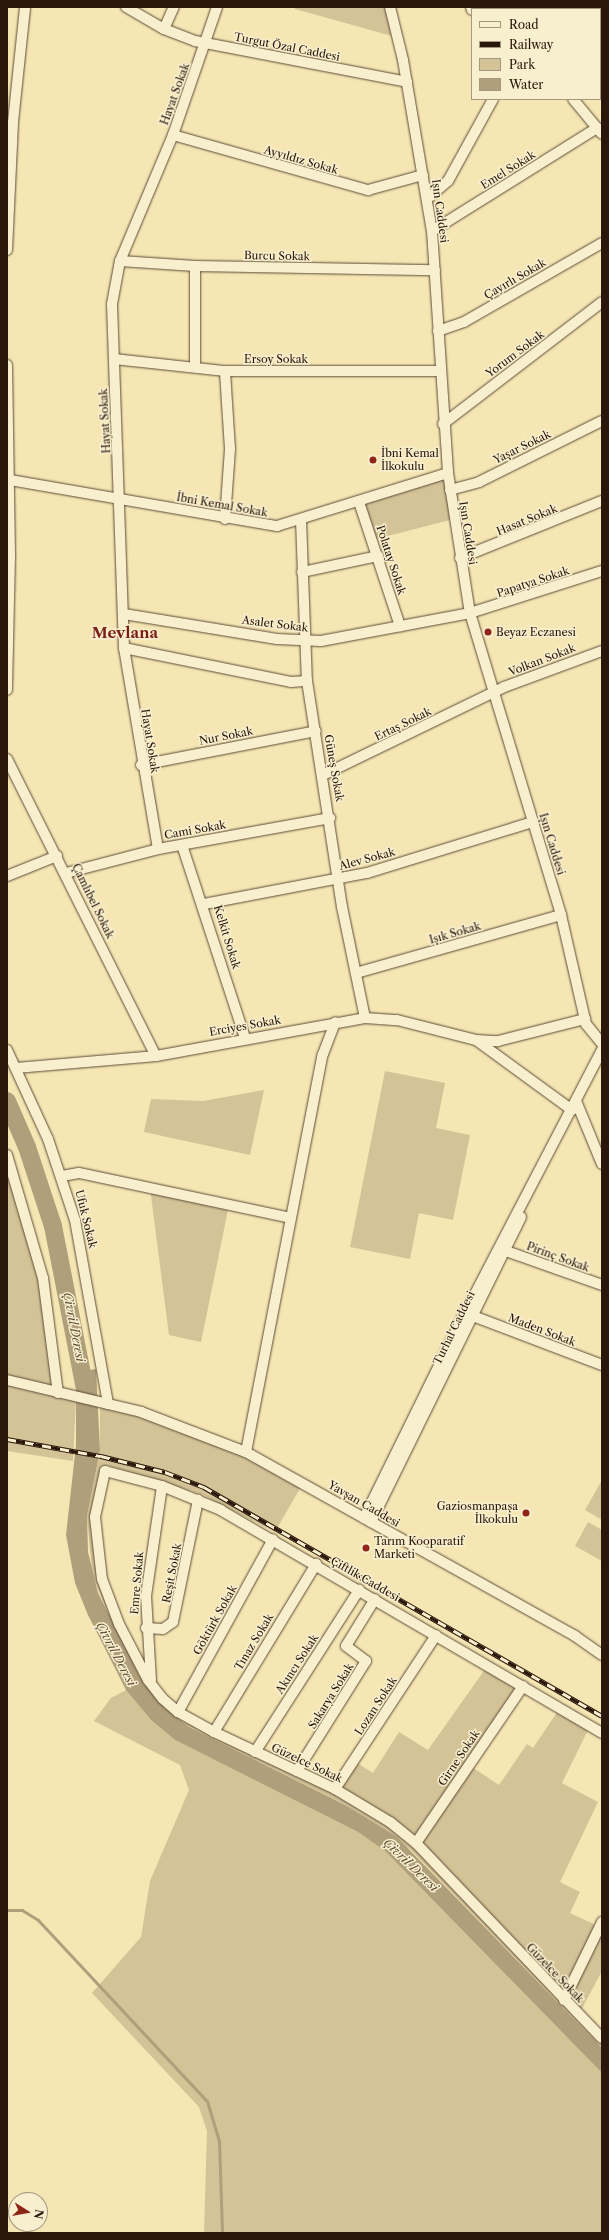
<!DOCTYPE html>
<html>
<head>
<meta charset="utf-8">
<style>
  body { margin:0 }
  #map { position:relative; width:609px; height:2240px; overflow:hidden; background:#f5e6b4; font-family:"Libre Caslon Text",serif }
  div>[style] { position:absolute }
  .green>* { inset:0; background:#d3c397 }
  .water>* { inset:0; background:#b09f7b }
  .stream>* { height:3px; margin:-1.5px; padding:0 1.5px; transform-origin:1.5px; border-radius:1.5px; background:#b09f7b }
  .river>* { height:18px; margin:-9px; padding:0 9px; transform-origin:9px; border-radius:9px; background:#b09f7b }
  .roads { filter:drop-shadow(0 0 1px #5e4a35) drop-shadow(0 0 1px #5e4a35) }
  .minor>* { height:10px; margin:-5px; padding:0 5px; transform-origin:5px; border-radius:5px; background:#f8efce }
  .rail>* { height:4.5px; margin-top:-2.25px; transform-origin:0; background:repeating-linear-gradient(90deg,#f8efce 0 9px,#2b160b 0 18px); box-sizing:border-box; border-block:1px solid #2b160b }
  .dots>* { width:11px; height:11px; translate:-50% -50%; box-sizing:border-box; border:2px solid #f8efce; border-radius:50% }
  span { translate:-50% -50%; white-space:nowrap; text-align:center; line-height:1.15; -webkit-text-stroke:3px #f8efce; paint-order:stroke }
  .street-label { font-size:11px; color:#2b160b }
  .poi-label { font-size:11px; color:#2b160b }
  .left { translate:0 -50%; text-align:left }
  .right { translate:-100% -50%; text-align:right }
  .water-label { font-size:12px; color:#604d38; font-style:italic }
  .district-label { font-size:15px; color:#7a1f14; font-weight:700 }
  .frame { position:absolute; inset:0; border:8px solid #2b160b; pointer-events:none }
  .legend { position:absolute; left:471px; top:8px; width:130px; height:92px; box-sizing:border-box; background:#f8efce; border:1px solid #a69880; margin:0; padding:5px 7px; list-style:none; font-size:12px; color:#2b160b }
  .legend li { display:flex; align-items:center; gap:8px; height:20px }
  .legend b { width:20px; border:1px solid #a69880 }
  .north { position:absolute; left:8px; top:2192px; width:40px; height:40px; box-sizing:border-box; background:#f8efce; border:1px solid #a69880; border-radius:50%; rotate:101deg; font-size:11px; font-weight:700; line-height:16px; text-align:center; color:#2b160b }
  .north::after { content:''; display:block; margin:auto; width:14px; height:18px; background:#8f2418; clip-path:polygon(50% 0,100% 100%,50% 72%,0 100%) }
</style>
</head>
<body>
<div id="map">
  <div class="green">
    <i style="clip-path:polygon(295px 7px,390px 7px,399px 38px,295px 9px)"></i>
    <i style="clip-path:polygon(448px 473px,454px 519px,372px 540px,359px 502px)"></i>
    <i style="clip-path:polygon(385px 1071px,445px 1083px,436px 1128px,470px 1135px,453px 1220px,419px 1213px,410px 1259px,350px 1247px)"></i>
    <i style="clip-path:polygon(264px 1090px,250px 1155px,144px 1132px,151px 1099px,203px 1101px)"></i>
    <i style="clip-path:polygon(7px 1155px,32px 1232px,58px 1392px,76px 1397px,73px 1461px,7px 1451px)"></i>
    <i style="clip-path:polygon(150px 1188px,229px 1205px,201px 1342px,169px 1335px)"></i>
    <i style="clip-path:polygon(100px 1402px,172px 1422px,303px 1483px,275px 1532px,201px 1494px,107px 1465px,99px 1495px,102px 1579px,148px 1680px,178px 1712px,335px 1789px,354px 1761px,373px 1773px,399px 1732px,428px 1750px,488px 1665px,523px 1686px,469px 1765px,499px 1785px,527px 1744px,533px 1748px,560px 1708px,590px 1726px,562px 1783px,598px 1802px,560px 1882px,580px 1892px,570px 1913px,602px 1928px,602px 1971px,579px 2014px,602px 2038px,602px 2048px,411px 1850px,347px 1806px,189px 1727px,151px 1694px,118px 1639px,92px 1573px,87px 1516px,100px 1450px)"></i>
    <i style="clip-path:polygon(602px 1480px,602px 1520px,585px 1510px)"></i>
    <i style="clip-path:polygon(588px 1522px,602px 1530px,602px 1561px,575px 1546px)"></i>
    <i style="clip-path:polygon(126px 1690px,151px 1720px,175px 1740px,358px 1832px,385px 1851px,602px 2073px,602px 2233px,204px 2233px,207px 2131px,199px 2107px,92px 1993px,141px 1937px,150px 1881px,189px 1790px,180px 1765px,94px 1721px,111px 1698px)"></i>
  </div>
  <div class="water">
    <i style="clip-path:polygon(96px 1369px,100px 1450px,87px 1516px,88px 1552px,98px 1593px,140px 1677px,165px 1708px,189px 1727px,347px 1806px,397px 1837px,602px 2048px,602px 2073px,385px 1851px,358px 1832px,175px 1740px,151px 1720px,126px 1690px,88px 1615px,75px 1583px,66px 1535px,76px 1445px,76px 1372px)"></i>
  </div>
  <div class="stream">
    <i style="left:7px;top:1910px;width:15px"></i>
    <i style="left:22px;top:1910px;width:19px;rotate:32deg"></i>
    <i style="left:38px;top:1920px;width:248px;rotate:47deg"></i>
    <i style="left:207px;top:2101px;width:42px;rotate:73.3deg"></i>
    <i style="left:219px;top:2141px;width:92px;rotate:88.1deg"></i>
  </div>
  <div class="river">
    <i style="left:7px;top:1101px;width:50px;rotate:66.5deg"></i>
    <i style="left:27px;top:1147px;width:83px;rotate:71.8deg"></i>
    <i style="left:53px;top:1226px;width:171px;rotate:78.9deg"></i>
  </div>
  <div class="roads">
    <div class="minor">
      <i style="left:126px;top:7px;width:44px;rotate:30.1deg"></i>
      <i style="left:164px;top:29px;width:33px;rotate:21deg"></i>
      <i style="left:195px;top:41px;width:216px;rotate:10.9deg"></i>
      <i style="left:390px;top:7px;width:55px;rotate:76.2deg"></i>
      <i style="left:403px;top:60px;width:173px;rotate:80.4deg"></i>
      <i style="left:432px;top:231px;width:243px;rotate:86.2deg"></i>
      <i style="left:448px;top:473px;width:142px;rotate:81.1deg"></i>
      <i style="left:470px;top:613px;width:315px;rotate:73.2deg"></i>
      <i style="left:561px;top:915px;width:112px;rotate:77.1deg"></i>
      <i style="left:586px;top:1024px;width:26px;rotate:51deg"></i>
      <i style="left:471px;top:7px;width:3px;rotate:72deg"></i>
      <i style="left:514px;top:7px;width:2px;rotate:63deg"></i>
      <i style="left:570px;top:7px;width:2px;rotate:63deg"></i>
      <i style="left:164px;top:29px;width:24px;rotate:-66deg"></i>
      <i style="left:600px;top:59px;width:2px;rotate:-27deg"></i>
      <i style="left:573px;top:99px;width:45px;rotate:50.4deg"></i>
      <i style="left:173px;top:135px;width:203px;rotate:15.8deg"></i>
      <i style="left:368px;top:190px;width:57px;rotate:-15.3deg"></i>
      <i style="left:427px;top:199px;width:28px;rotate:-41deg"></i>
      <i style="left:448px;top:181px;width:94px;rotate:-61.2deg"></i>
      <i style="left:432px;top:231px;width:195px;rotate:-32deg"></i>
      <i style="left:7px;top:250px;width:128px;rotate:-87.3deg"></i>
      <i style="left:13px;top:122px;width:116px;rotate:-84deg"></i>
      <i style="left:120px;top:261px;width:75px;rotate:3.8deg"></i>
      <i style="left:195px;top:266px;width:240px;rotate:1deg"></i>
      <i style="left:438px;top:331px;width:28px;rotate:-19deg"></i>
      <i style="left:464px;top:322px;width:159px;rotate:-29.8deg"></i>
      <i style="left:114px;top:359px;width:112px;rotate:6.2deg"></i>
      <i style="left:225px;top:371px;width:215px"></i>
      <i style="left:7px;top:365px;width:191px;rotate:89.1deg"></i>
      <i style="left:10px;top:556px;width:134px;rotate:91.3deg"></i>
      <i style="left:195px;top:367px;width:101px;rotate:-90deg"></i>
      <i style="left:443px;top:424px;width:200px;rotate:-37.5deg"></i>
      <i style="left:10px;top:480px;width:271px;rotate:9.8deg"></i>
      <i style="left:277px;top:526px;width:179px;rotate:-17.2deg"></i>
      <i style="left:450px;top:490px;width:30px;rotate:-15deg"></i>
      <i style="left:479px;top:482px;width:137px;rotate:-26.4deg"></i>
      <i style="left:359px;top:502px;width:131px;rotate:71.7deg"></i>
      <i style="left:225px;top:519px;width:70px;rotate:-85.9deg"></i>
      <i style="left:230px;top:449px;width:78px;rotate:-93.7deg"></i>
      <i style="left:301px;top:520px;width:161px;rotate:87.9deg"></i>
      <i style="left:307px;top:681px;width:229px;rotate:81.2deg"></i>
      <i style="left:342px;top:907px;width:113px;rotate:78.3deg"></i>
      <i style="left:460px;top:558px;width:153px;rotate:-21.9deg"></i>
      <i style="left:302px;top:572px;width:78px;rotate:-11.9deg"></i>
      <i style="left:124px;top:614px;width:155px;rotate:9.3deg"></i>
      <i style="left:277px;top:639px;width:44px;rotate:2.6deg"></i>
      <i style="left:321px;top:641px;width:152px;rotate:-10.6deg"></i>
      <i style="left:470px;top:613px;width:139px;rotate:-17.7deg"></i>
      <i style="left:124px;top:648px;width:170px;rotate:11.5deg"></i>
      <i style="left:291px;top:682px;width:16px;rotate:-4deg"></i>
      <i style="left:7px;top:759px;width:332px;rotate:63.4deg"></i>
      <i style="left:141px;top:765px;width:178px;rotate:-11deg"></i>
      <i style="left:323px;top:775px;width:201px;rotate:-25.9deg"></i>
      <i style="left:504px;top:687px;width:104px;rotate:-20.2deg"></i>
      <i style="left:182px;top:845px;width:203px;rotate:71.9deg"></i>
      <i style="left:158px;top:849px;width:204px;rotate:-99.6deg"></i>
      <i style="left:124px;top:648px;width:344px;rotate:-92deg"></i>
      <i style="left:112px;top:304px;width:44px;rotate:-79.5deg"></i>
      <i style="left:120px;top:261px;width:137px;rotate:-67.2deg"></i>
      <i style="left:173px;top:135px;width:135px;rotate:-71deg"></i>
      <i style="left:66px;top:873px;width:95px;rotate:-14.6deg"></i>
      <i style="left:158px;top:849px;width:175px;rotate:-10.2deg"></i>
      <i style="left:7px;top:876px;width:54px;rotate:-21.8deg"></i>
      <i style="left:204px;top:904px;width:166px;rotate:-10.8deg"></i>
      <i style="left:367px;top:873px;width:174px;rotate:-17.1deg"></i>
      <i style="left:356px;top:973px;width:213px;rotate:-15.8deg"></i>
      <i style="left:476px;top:1040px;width:119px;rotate:36.1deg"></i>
      <i style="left:7px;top:1050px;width:98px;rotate:65.3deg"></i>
      <i style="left:48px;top:1139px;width:85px;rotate:71.6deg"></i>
      <i style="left:75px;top:1220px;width:187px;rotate:79.8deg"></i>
      <i style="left:16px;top:1068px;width:141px;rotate:-4.9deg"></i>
      <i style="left:156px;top:1056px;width:212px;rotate:-10.3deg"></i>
      <i style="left:365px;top:1018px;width:32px;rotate:4deg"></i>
      <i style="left:397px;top:1020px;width:81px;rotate:14.2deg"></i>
      <i style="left:476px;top:1040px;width:22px;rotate:3deg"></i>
      <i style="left:498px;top:1041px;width:90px;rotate:-14.2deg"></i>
      <i style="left:576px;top:1101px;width:68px;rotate:67.6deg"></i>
      <i style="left:7px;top:1155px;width:128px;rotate:73.7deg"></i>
      <i style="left:43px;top:1278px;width:116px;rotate:82.6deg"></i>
      <i style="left:62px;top:1176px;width:17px;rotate:-10deg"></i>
      <i style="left:79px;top:1173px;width:216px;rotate:12deg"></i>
      <i style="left:506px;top:1251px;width:102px;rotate:19.5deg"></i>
      <i style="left:473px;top:1316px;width:138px;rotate:20.8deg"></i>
      <i style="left:7px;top:1380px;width:138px;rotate:13.4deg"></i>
      <i style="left:141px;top:1412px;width:112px;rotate:20.9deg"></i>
      <i style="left:246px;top:1452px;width:377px;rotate:29.2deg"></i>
      <i style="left:575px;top:1636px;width:33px;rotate:35deg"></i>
      <i style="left:246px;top:1452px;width:405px;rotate:-79.1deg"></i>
      <i style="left:323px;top:1054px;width:34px;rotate:-69deg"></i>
      <i style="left:364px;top:1518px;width:229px;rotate:-63.8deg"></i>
      <i style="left:465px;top:1313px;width:297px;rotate:-62.5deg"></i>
      <i style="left:371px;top:1522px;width:340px;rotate:-63.8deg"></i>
      <i style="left:146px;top:1628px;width:17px;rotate:3deg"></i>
      <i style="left:163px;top:1629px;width:12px;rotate:-35deg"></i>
      <i style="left:173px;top:1622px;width:125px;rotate:-78.4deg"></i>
      <i style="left:151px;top:1680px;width:84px;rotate:-93.4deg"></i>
      <i style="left:146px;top:1596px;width:111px;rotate:-81.7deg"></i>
      <i style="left:178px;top:1712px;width:197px;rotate:-61.2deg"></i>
      <i style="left:214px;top:1732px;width:197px;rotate:-58.7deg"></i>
      <i style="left:602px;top:1733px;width:441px;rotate:-149.7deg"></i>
      <i style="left:221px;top:1510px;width:64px;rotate:-157.9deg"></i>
      <i style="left:162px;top:1486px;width:59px;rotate:-165.3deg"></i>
      <i style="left:105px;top:1471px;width:47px;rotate:102.3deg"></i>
      <i style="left:95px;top:1517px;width:62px;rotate:83.6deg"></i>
      <i style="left:102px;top:1579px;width:48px;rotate:69.3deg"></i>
      <i style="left:119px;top:1624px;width:63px;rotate:62.6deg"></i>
      <i style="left:148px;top:1680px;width:24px;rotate:52deg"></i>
      <i style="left:163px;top:1699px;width:20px;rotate:41deg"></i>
      <i style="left:178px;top:1712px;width:41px;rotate:29.1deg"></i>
      <i style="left:214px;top:1732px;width:134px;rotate:25.2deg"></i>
      <i style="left:335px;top:1789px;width:64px;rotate:31deg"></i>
      <i style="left:390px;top:1822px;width:33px;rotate:39deg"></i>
      <i style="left:416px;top:1843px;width:269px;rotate:46.4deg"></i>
      <i style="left:255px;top:1752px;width:193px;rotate:-57.3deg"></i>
      <i style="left:297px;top:1771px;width:130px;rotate:-57.9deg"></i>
      <i style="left:366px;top:1661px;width:25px;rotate:-143deg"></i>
      <i style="left:346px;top:1646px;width:55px;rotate:-58.3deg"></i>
      <i style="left:335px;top:1789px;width:184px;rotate:-56.7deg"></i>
      <i style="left:416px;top:1843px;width:190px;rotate:-55.7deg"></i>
      <i style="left:564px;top:2000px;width:87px;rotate:-64deg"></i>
    </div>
  </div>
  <div class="rail">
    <i style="left:7px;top:1439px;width:96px;rotate:10.3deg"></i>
    <i style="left:101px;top:1456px;width:66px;rotate:14deg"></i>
    <i style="left:165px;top:1472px;width:42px;rotate:21deg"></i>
    <i style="left:204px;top:1487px;width:459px;rotate:29.9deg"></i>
  </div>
  <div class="dots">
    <i style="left:373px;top:460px;background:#8f2418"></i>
    <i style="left:488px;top:632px;background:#8f2418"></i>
    <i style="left:526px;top:1513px;background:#8f2418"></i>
    <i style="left:366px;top:1548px;background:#8f2418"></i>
  </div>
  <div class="street-label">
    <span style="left:287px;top:47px;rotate:11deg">Turgut Özal Caddesi</span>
    <span style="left:175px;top:94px;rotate:-70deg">Hayat Sokak</span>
    <span style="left:301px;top:160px;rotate:16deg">Ayyıldız Sokak</span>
    <span style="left:508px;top:170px;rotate:-32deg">Emel Sokak</span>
    <span style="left:440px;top:211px;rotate:82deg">Işın Caddesi</span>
    <span style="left:277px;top:256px;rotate:1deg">Burcu Sokak</span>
    <span style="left:515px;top:279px;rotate:-30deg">Çayırlı Sokak</span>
    <span style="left:515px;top:354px;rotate:-37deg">Yorum Sokak</span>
    <span style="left:276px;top:359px">Ersoy Sokak</span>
    <span style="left:105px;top:421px;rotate:-93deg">Hayat Sokak</span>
    <span style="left:522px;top:447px;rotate:-26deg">Yaşar Sokak</span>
    <span style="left:222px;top:505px;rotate:10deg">İbni Kemal Sokak</span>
    <span style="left:527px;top:520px;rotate:-22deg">Hasat Sokak</span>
    <span style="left:468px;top:533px;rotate:81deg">Işın Caddesi</span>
    <span style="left:391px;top:560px;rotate:72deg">Polatay Sokak</span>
    <span style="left:533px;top:582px;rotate:-18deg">Papatya Sokak</span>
    <span style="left:275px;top:624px;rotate:7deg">Asalet Sokak</span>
    <span style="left:542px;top:660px;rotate:-21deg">Volkan Sokak</span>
    <span style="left:403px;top:724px;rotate:-26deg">Ertaş Sokak</span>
    <span style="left:226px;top:736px;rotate:-11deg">Nur Sokak</span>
    <span style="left:150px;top:741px;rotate:81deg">Hayat Sokak</span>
    <span style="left:334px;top:768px;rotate:80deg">Güneş Sokak</span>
    <span style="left:195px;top:830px;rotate:-10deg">Cami Sokak</span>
    <span style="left:552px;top:844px;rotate:73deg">Işın Caddesi</span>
    <span style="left:367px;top:859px;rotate:-15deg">Alev Sokak</span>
    <span style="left:93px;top:901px;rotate:64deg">Çamlıbel Sokak</span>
    <span style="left:455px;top:933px;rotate:-16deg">Işık Sokak</span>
    <span style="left:227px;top:937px;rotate:73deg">Kelkit Sokak</span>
    <span style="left:245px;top:1026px;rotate:-10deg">Erciyes Sokak</span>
    <span style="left:86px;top:1219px;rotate:76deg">Ufuk Sokak</span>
    <span style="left:558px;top:1257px;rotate:20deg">Pirinç Sokak</span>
    <span style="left:454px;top:1328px;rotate:-64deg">Turhal Caddesi</span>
    <span style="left:542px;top:1330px;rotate:21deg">Maden Sokak</span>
    <span style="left:364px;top:1504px;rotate:30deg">Yavşan Caddesi</span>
    <span style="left:172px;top:1573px;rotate:-79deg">Reşit Sokak</span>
    <span style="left:365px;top:1579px;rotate:30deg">Çiftlik Caddesi</span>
    <span style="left:137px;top:1583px;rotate:-85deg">Emre Sokak</span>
    <span style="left:215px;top:1620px;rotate:-61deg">Göktürk Sokak</span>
    <span style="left:254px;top:1642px;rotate:-59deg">Tınaz Sokak</span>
    <span style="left:297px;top:1664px;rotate:-57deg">Akıncı Sokak</span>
    <span style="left:331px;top:1696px;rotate:-58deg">Sakarya Sokak</span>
    <span style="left:376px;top:1706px;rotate:-57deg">Lozan Sokak</span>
    <span style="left:459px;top:1758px;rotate:-56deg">Girne Sokak</span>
    <span style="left:307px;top:1763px;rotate:25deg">Güzelce Sokak</span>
    <span style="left:555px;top:1973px;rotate:46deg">Güzelce Sokak</span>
  </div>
  <div class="poi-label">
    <span class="left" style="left:381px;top:460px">İbni Kemal<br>İlkokulu</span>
    <span class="left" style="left:496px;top:632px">Beyaz Eczanesi</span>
    <span class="right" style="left:518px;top:1513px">Gaziosmanpaşa<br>İlkokulu</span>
    <span class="left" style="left:374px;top:1548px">Tarım Kooparatif<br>Marketi</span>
  </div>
  <div class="water-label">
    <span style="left:74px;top:1327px;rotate:79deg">Çivril Deresi</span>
    <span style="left:116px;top:1654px;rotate:62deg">Çivril Deresi</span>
    <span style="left:411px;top:1865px;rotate:44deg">Çivril Deresi</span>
  </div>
  <div class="district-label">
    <span style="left:125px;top:633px">Mevlana</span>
  </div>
  <div class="frame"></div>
  <ul class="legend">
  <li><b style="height:5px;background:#f8efce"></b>Road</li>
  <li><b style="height:5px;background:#2b160b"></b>Railway</li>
  <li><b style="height:11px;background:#d3c397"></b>Park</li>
  <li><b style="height:11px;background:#b09f7b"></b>Water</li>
  </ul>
  <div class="north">N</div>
</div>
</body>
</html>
